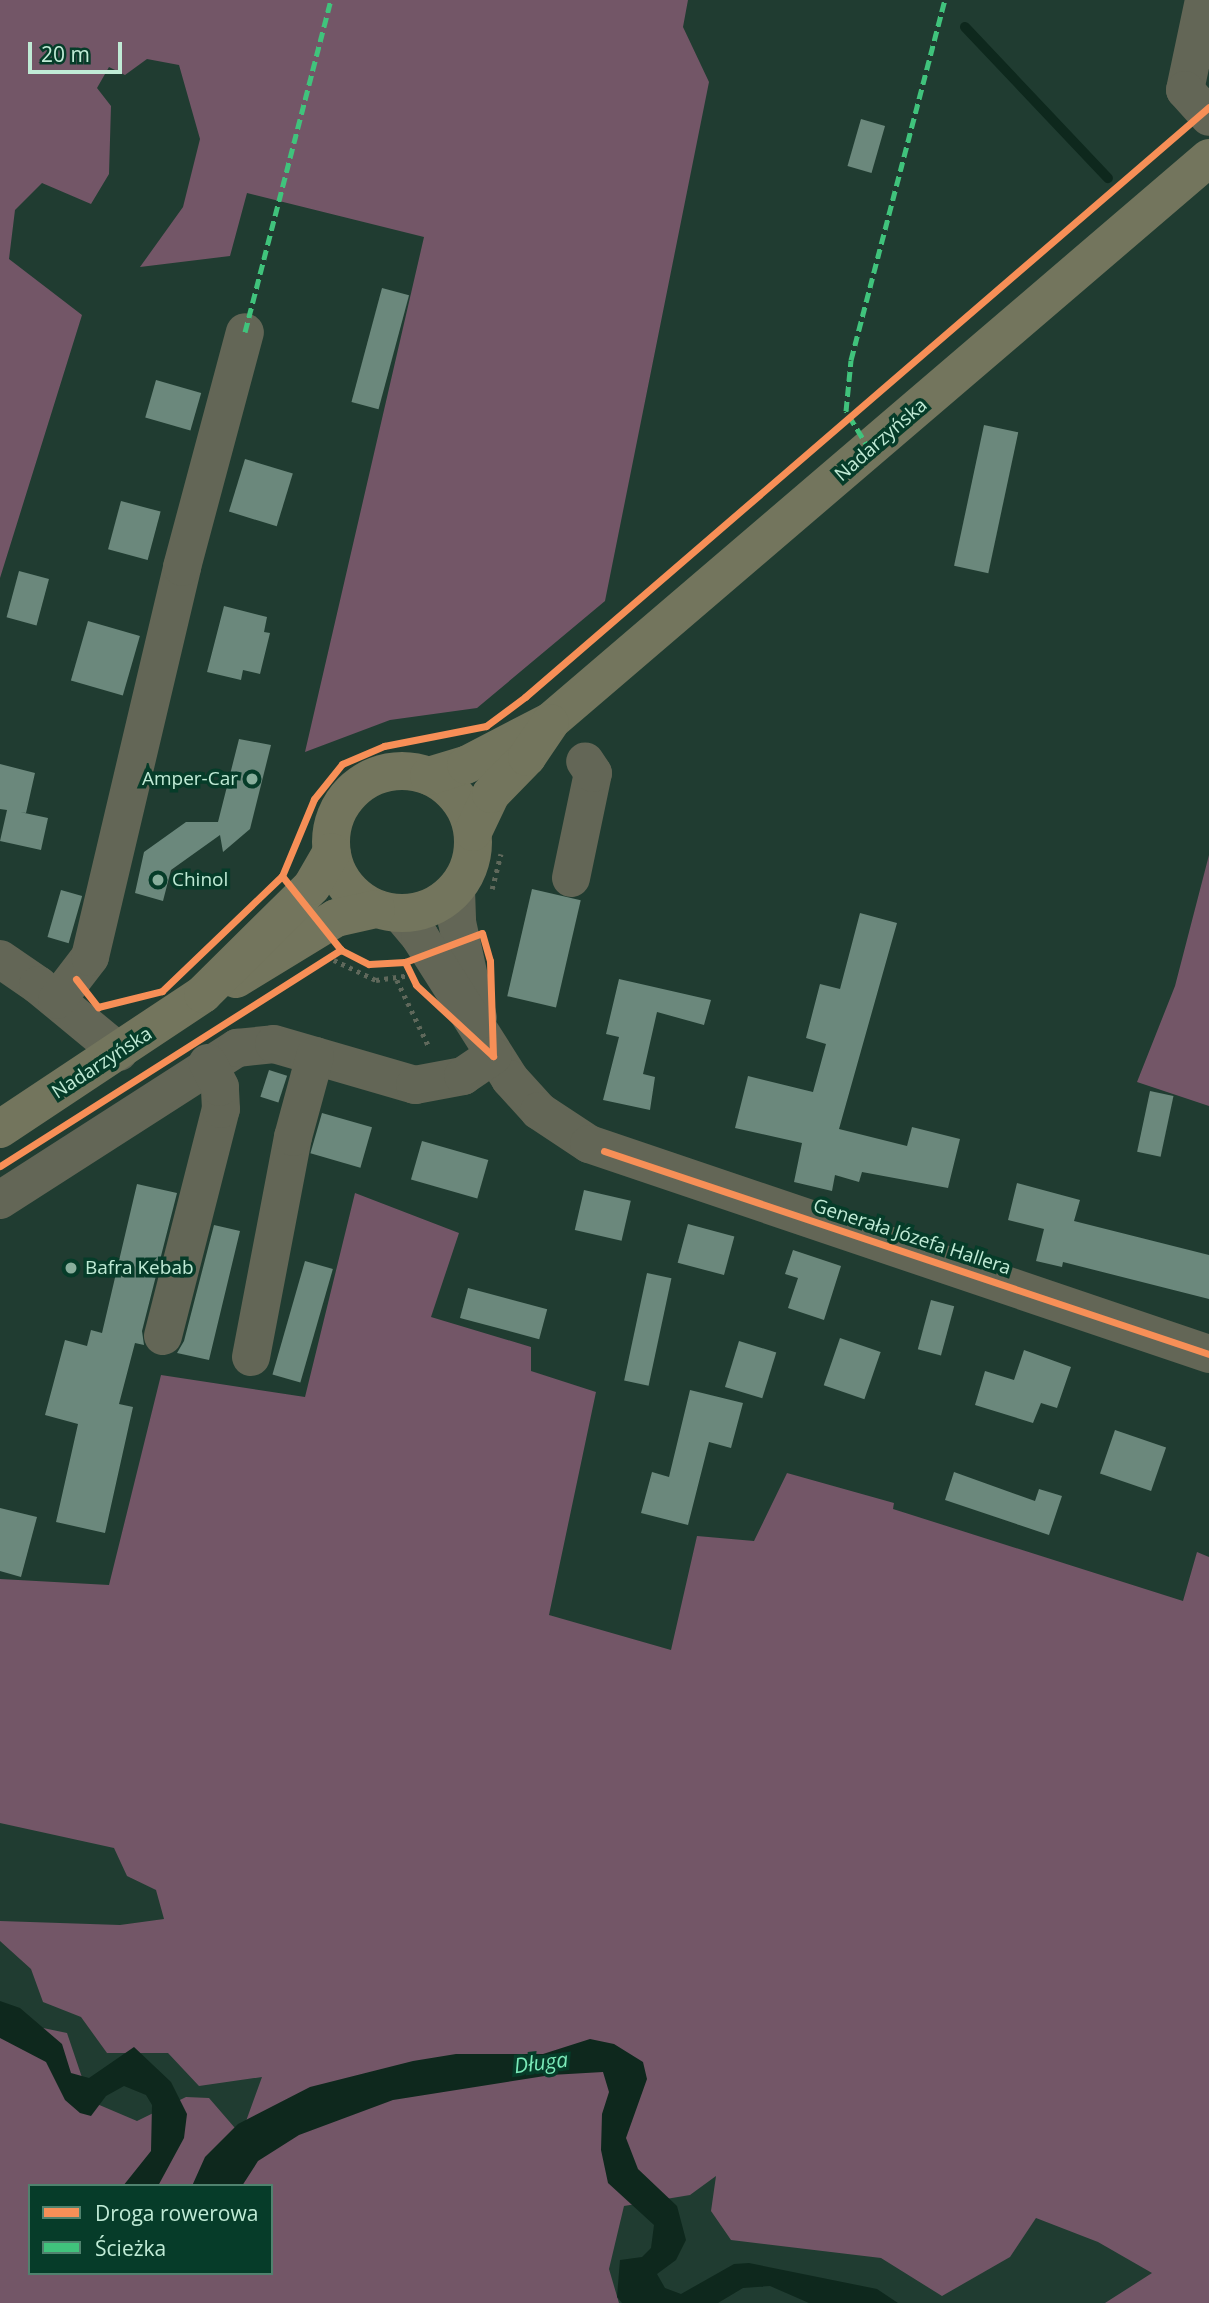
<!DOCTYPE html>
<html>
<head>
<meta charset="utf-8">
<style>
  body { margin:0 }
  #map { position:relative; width:1209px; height:2303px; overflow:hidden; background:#203c31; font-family:"Open Sans",sans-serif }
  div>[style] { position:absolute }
  .green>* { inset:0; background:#735667 }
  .water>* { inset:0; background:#0e281d }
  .stream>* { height:10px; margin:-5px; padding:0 5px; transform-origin:5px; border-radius:5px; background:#0e281d }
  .building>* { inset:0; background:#6b887c; transform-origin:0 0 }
  .path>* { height:4.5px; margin-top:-2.25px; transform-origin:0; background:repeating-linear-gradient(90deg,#5f685b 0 3.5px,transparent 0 8.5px) }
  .minor>* { height:38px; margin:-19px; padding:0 19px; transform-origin:19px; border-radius:19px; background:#636656 }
  .major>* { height:38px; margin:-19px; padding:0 19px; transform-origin:19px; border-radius:19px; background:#73755d }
  .major>.ring { margin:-19px; padding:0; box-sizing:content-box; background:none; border:38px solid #73755d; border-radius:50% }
  .quiet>* { height:5px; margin-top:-2.5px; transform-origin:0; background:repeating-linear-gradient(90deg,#40c37c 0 10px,transparent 0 15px) }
  .cycleway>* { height:7px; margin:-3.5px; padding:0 3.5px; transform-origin:3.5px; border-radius:3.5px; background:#f78f57 }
  .dots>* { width:19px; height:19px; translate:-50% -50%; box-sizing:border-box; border:4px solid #063c29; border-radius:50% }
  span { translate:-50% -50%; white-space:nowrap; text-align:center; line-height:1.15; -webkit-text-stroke:7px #063c29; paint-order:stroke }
  .street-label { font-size:19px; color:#c0ebd6 }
  .poi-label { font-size:19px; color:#c0ebd6 }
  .right { translate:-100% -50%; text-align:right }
  .left { translate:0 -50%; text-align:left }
  .water-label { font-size:21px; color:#7aeab9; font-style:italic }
  .legend { position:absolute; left:28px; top:2184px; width:245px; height:91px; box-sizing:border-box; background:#063c29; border:2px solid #50826e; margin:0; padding:9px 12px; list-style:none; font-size:21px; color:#c0ebd6 }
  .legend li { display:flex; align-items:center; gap:14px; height:35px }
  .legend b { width:35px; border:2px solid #50826e }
  .scale { position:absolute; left:28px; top:42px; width:94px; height:32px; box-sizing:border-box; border:4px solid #c0ebd6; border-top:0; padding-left:9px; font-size:21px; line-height:24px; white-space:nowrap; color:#c0ebd6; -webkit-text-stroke:5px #063c29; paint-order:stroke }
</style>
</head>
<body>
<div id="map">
  <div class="green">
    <i style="clip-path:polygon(0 0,688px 0,683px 27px,709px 82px,605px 601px,477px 708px,390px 720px,305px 752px,424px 237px,247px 193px,230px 256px,140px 267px,183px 207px,200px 139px,179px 65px,147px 59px,125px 75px,109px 67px,97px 88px,111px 106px,109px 174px,91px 204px,42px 183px,15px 210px,9px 259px,82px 315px,0 578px)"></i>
    <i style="clip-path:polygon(1209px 855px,1209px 1106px,1137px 1082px,1175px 986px)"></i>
    <i style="clip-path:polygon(evenodd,355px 1193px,459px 1233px,431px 1317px,531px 1347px,531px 1371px,596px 1392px,549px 1615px,671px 1650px,697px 1536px,754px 1541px,787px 1473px,894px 1503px,893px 1509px,1183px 1601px,1197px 1552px,1209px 1557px,1209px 2303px,1105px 2303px,1152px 2273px,1098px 2242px,1036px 2218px,1010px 2257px,942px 2296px,881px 2258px,731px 2240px,711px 2211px,716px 2176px,690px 2195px,624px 2206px,609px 2269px,619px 2303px,0 2303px,0 2019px,67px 2033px,90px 2101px,137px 2121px,186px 2097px,209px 2098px,241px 2135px,262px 2077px,199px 2086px,168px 2053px,107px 2053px,81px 2017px,43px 2002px,31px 1969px,0 1941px,0 1921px,120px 1925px,164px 1919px,156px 1890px,127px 1876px,114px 1848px,0 1823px,0 1579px,109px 1585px,161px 1375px,305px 1397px,355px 1193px,30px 2186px,271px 2186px,271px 2273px,30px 2273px,30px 2186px)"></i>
  </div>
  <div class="water">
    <i style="clip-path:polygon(0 2001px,20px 2008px,62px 2044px,71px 2073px,89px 2078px,134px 2047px,171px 2082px,187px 2114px,184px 2138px,158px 2186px,123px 2186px,151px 2151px,152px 2105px,146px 2095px,124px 2086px,106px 2096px,91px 2116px,80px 2113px,65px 2100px,46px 2062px,0 2038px)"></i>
    <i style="clip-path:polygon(590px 2039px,614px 2044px,643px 2062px,647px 2079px,626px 2138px,638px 2169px,677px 2206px,686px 2240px,676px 2260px,657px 2274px,665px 2288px,681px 2294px,734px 2264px,749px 2263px,877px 2289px,898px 2303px,809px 2303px,770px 2286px,743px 2288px,718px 2303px,622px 2303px,617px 2297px,620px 2260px,642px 2257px,651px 2248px,654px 2225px,608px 2183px,601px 2150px,602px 2114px,609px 2092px,603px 2072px,551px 2075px,393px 2100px,299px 2135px,258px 2161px,242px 2186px,192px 2186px,205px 2157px,238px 2124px,310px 2087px,413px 2061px,456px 2054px,543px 2054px)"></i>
  </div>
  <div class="stream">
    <i style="left:965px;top:27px;width:208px;rotate:46.6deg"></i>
  </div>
  <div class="building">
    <i style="left:861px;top:119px;width:25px;height:49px;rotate:16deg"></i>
    <i style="left:382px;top:288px;width:28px;height:118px;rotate:15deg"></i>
    <i style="left:156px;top:380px;width:47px;height:39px;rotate:16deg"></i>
    <i style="left:984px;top:425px;width:35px;height:144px;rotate:12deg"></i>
    <i style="left:245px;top:459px;width:50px;height:55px;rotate:17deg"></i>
    <i style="left:121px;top:501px;width:41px;height:50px;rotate:15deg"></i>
    <i style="left:19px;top:571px;width:31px;height:48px;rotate:15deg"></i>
    <i style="clip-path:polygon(224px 606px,267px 617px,264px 632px,270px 633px,260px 674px,243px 670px,241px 680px,207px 672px)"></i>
    <i style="left:88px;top:621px;width:54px;height:62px;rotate:16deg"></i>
    <i style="clip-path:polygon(239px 739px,271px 745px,250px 829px,223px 852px,220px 835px,171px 870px,163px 901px,135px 893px,144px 852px,186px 822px,218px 822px)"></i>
    <i style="clip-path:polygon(0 764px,35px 773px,26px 813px,20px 812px,48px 818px,41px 850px,0 841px,7px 810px,0 809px)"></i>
    <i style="left:532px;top:889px;width:50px;height:110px;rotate:13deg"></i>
    <i style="left:61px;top:890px;width:22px;height:49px;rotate:16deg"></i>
    <i style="clip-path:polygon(860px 913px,897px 923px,839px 1129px,907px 1146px,912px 1127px,960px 1139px,948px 1188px,862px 1172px,859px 1182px,835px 1175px,832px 1191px,794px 1182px,802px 1143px,735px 1128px,748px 1076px,813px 1092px,826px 1044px,806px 1038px,820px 984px,840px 989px)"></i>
    <i style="clip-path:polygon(619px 979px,711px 1000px,704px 1025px,657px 1012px,643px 1074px,655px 1077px,650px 1110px,603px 1100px,619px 1037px,606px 1034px)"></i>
    <i style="left:269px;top:1070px;width:19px;height:28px;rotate:18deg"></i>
    <i style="left:1150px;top:1091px;width:24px;height:62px;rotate:12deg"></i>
    <i style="left:322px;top:1113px;width:52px;height:42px;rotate:16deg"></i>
    <i style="left:422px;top:1141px;width:69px;height:40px;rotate:16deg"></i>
    <i style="clip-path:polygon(1017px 1183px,1080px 1200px,1074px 1221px,1209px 1255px,1209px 1299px,1063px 1262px,1062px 1267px,1036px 1261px,1044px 1229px,1008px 1220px)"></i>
    <i style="clip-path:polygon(137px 1184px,177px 1193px,142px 1331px,144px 1345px,135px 1343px,119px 1404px,133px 1407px,105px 1533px,56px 1522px,78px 1424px,45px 1415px,65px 1340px,87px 1346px,91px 1330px,102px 1333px)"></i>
    <i style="left:584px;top:1190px;width:48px;height:41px;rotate:13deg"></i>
    <i style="left:688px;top:1224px;width:48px;height:40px;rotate:15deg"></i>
    <i style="clip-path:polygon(214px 1225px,240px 1231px,209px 1360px,177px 1353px,184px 1341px)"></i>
    <i style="clip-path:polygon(793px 1250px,841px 1266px,824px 1320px,788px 1308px,798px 1278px,785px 1274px)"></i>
    <i style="left:305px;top:1261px;width:29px;height:118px;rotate:16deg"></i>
    <i style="left:647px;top:1273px;width:25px;height:110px;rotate:12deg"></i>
    <i style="left:468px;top:1288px;width:82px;height:31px;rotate:15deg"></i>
    <i style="left:931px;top:1300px;width:24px;height:51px;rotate:15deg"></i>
    <i style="left:840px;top:1338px;width:43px;height:50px;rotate:19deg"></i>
    <i style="left:739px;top:1341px;width:39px;height:48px;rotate:17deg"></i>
    <i style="clip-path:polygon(1024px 1350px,1071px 1367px,1057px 1408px,1041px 1403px,1033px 1423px,975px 1405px,985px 1371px,1014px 1380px)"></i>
    <i style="clip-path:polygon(690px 1390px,743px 1403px,731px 1448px,709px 1442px,688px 1525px,641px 1513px,652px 1472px,669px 1477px)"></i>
    <i style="left:1115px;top:1430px;width:54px;height:46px;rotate:19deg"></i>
    <i style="clip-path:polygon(954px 1472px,1035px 1501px,1039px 1489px,1062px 1496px,1049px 1535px,945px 1500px)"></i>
    <i style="clip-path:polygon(0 1508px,37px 1517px,21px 1577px,0 1571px)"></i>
  </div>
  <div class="path">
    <i style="left:492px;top:889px;width:36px;rotate:-76deg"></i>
    <i style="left:334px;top:960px;width:47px;rotate:25.5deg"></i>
    <i style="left:376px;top:980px;width:30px;rotate:-8deg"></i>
    <i style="left:397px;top:980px;width:76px;rotate:64.4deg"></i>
  </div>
  <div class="minor">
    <i style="left:1204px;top:0;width:92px;rotate:101.9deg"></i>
    <i style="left:1185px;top:90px;width:36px;rotate:48deg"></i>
    <i style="left:571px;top:878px;width:107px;rotate:-78.2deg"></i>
    <i style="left:593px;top:773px;width:14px;rotate:-124deg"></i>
    <i style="left:456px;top:890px;width:32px;rotate:88deg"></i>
    <i style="left:457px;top:922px;width:98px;rotate:77.7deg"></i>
    <i style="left:400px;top:913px;width:31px;rotate:50deg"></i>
    <i style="left:420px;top:937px;width:168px;rotate:57.6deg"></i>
    <i style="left:510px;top:1079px;width:43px;rotate:47.8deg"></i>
    <i style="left:539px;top:1111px;width:60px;rotate:33.4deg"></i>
    <i style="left:589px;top:1144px;width:655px;rotate:18.71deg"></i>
    <i style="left:0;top:959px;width:46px;rotate:34.4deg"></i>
    <i style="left:38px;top:985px;width:105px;rotate:39.6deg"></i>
    <i style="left:57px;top:1000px;width:54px;rotate:-52.5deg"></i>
    <i style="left:90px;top:957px;width:401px;rotate:-76.7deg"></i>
    <i style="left:182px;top:567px;width:243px;rotate:-75deg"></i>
    <i style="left:0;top:1200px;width:282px;rotate:-32.7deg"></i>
    <i style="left:237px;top:1048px;width:37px;rotate:-6deg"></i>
    <i style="left:274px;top:1044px;width:147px;rotate:16.2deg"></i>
    <i style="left:415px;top:1085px;width:49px;rotate:-10.6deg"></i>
    <i style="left:463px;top:1076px;width:36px;rotate:-34deg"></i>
    <i style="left:163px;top:1336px;width:234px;rotate:-75.7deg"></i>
    <i style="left:221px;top:1109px;width:22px;rotate:-93deg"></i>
    <i style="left:220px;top:1087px;width:27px;rotate:-117deg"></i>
    <i style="left:251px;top:1357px;width:224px;rotate:-79.2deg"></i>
    <i style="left:293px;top:1137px;width:84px;rotate:-74.8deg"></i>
  </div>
  <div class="major">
    <i class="ring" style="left:331px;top:771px;width:104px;height:104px"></i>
    <i style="left:429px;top:776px;width:39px;rotate:-17deg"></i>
    <i style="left:466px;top:765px;width:96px;rotate:-27.4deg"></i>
    <i style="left:551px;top:721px;width:866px;rotate:-40.55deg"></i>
    <i style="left:473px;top:832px;width:42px;rotate:-64.7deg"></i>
    <i style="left:491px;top:794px;width:52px;rotate:-45.8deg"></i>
    <i style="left:527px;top:757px;width:41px;rotate:-55.9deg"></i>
    <i style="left:236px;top:979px;width:117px;rotate:-31.4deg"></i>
    <i style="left:336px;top:918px;width:41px;rotate:-12.7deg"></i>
    <i style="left:0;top:1129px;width:244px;rotate:-33.6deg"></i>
    <i style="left:203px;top:994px;width:153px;rotate:-44.7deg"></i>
    <i style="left:312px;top:886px;width:39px;rotate:-60deg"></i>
  </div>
  <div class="quiet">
    <i style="left:245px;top:332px;width:343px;rotate:-75.5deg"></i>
    <i style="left:870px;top:450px;width:46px;rotate:-121.6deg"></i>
    <i style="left:846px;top:411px;width:51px;rotate:-84.4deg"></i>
    <i style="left:851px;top:360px;width:372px;rotate:-75.4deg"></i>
  </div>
  <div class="cycleway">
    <i style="left:282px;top:876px;width:95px;rotate:51.4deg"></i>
    <i style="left:341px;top:950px;width:31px;rotate:27deg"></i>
    <i style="left:369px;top:964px;width:36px;rotate:-3deg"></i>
    <i style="left:405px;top:962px;width:82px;rotate:-20.6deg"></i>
    <i style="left:482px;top:933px;width:29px;rotate:74deg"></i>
    <i style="left:490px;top:961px;width:95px;rotate:88.2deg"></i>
    <i style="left:405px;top:962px;width:25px;rotate:64deg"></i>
    <i style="left:416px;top:985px;width:105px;rotate:42.7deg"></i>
    <i style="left:76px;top:979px;width:36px;rotate:52deg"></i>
    <i style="left:98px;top:1007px;width:66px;rotate:-14deg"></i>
    <i style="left:162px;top:991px;width:166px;rotate:-43.8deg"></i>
    <i style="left:282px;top:876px;width:83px;rotate:-67.4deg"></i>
    <i style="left:314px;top:799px;width:45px;rotate:-51.3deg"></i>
    <i style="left:342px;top:764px;width:46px;rotate:-23.2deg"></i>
    <i style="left:384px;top:746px;width:104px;rotate:-11.1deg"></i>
    <i style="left:486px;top:726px;width:49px;rotate:-36.6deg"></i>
    <i style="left:525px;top:697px;width:903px;rotate:-40.78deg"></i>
    <i style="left:604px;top:1151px;width:638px;rotate:18.55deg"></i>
    <i style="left:0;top:1166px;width:404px;rotate:-32.4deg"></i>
  </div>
  <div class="dots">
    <i style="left:252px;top:779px;background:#88ae9c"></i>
    <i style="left:158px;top:880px;background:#88ae9c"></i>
    <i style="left:71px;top:1268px;background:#88ae9c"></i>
  </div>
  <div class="street-label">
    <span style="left:881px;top:440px;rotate:-41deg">Nadarzyńska</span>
    <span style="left:102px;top:1063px;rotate:-33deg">Nadarzyńska</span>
    <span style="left:912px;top:1237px;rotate:18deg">Generała Józefa Hallera</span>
  </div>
  <div class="poi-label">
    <span class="right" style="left:238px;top:779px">Amper-Car</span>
    <span class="left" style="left:172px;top:880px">Chinol</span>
    <span class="left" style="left:85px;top:1268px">Bafra Kebab</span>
  </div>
  <div class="water-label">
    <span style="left:541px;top:2062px;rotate:-7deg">Długa</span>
  </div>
  <ul class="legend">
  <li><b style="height:9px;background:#f78f57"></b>Droga rowerowa</li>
  <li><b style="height:9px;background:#40c37c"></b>Ścieżka</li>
  </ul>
  <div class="scale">20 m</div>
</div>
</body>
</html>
